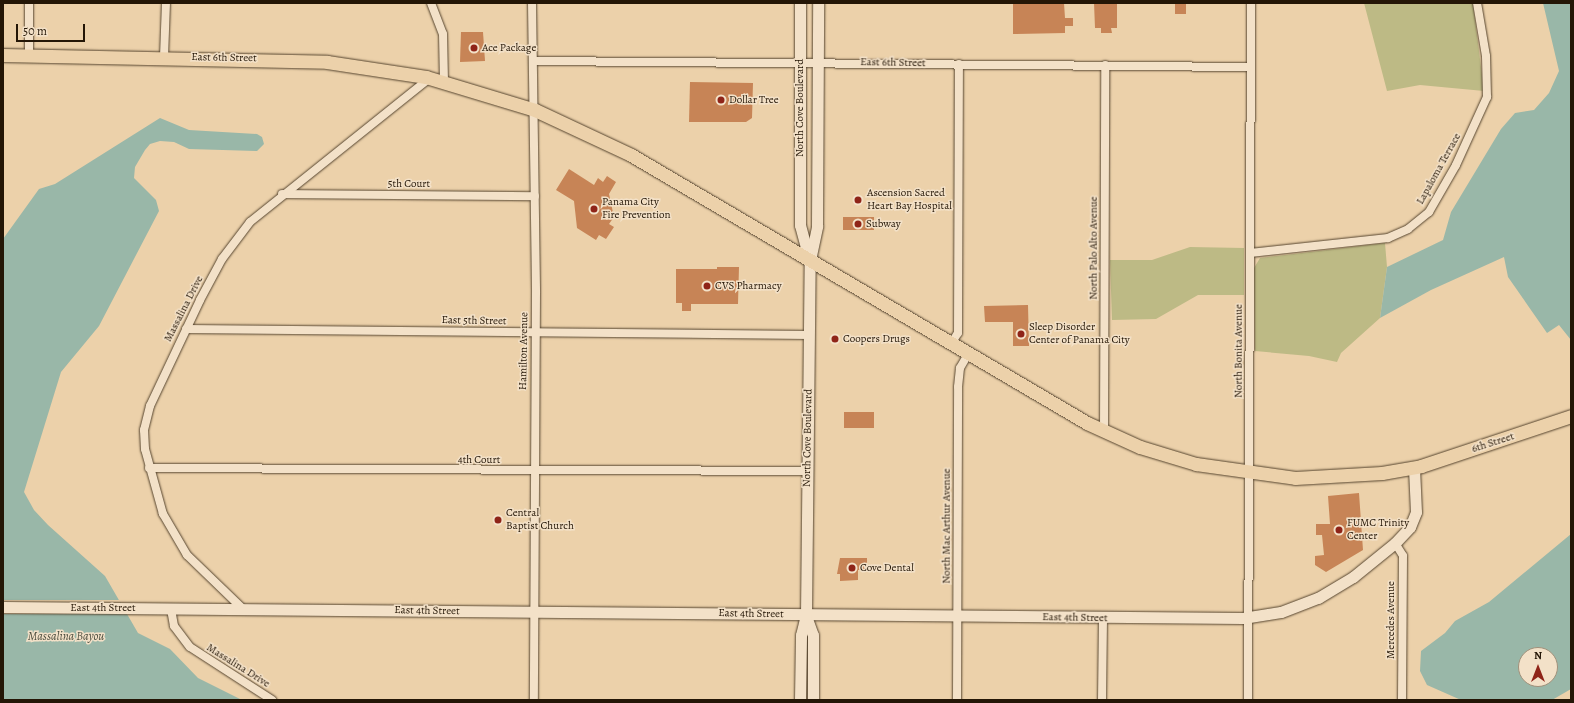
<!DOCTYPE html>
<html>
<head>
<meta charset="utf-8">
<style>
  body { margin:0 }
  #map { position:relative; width:1574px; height:703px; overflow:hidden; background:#ecd1aa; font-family:Alegreya,serif }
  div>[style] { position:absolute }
  .green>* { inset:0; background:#bdba85 }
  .water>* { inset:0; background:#99b7a8 }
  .pier>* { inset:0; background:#ecd1aa; transform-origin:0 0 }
  .building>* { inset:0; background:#c78456; transform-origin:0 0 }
  .roads { filter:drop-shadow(0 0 1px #56452f) drop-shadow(0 0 1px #56452f) }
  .street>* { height:8px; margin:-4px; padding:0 4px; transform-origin:4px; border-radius:4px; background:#f3e1c8 }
  .secondary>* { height:11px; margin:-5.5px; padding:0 5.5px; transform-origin:5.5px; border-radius:5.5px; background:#f3e1c8 }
  .primary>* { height:13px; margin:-6.5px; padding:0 6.5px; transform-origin:6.5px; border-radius:6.5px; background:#ecd1aa }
  .dots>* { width:11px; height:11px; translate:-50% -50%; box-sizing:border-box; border:2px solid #f3e1c8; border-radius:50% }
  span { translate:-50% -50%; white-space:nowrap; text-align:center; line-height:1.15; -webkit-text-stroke:3px #f3e1c8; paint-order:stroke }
  .poi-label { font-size:11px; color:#241606 }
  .left { translate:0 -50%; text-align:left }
  .street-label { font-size:11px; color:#241606 }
  .water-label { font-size:12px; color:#4d4e3f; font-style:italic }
  .frame { position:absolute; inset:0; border:4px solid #241606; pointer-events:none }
  .north { position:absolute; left:1518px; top:647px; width:40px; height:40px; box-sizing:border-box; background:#f3e1c8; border:1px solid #a0907a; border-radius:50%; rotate:0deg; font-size:11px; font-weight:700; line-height:16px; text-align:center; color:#241606 }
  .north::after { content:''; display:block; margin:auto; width:14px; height:18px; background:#8f2418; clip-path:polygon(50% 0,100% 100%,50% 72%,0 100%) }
  .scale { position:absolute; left:16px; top:24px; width:69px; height:18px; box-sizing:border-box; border:2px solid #241606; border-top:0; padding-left:5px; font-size:12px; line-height:14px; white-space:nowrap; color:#241606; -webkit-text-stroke:3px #f3e1c8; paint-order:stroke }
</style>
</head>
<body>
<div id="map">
  <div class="green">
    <i style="clip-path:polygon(1364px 3px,1473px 3px,1484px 91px,1420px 85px,1387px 91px)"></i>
    <i style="clip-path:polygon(1385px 243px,1387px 267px,1380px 318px,1341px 353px,1337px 362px,1309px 356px,1255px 351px,1254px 268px,1260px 258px)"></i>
    <i style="clip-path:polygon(1190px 247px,1244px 248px,1244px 295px,1198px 295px,1156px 319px,1112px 320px,1110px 260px,1152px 260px)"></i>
  </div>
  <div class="water">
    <i style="clip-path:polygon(1543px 3px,1571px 3px,1571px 340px,1559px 325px,1547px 333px,1508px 277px,1504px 257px,1431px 290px,1380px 318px,1387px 267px,1443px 240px,1451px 212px,1501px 129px,1515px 113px,1534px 110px,1549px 93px,1559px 71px)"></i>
    <i style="clip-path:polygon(160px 118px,189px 130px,257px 134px,262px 137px,264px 144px,257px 151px,189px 149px,174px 142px,160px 141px,150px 144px,145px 150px,135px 167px,134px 178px,156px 200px,159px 211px,99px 326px,61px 372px,24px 492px,34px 510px,48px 525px,105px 576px,138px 633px,170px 649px,198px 678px,242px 700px,3px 700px,3px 239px,39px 189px,55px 184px)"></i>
    <i style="clip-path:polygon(evenodd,1571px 534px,1571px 689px,1552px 700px,1461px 700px,1427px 685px,1420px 671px,1421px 651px,1445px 633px,1455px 621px,1489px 602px,1571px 534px,1526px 655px,1550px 655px,1550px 679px,1526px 679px,1526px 655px)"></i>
  </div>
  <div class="pier">
    <i style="left:3px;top:600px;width:117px;height:14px"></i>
  </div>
  <div class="building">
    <i style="clip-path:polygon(1013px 3px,1064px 3px,1065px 18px,1073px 18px,1073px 26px,1065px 26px,1065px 33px,1013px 34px)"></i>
    <i style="clip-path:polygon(1094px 3px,1117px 3px,1117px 28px,1111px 28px,1112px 33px,1101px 33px,1101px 28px,1095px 28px)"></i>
    <i style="left:1175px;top:3px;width:11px;height:11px"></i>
    <i style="clip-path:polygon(461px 32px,483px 32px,485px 61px,460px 62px)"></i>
    <i style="clip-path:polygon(690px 82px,753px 83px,752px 118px,746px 122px,689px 122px)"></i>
    <i style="clip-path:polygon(569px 169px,594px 185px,598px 178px,603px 182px,607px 176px,616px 182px,609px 194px,614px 217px,609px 224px,614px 227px,606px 239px,599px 235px,596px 240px,577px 228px,574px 201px,556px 190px)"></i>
    <i style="left:843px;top:217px;width:31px;height:13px"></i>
    <i style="clip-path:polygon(717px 267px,739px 267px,738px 304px,691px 304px,691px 311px,682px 311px,682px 303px,676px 303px,676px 269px,717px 269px)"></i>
    <i style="clip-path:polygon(1028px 305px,1029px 346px,1013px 346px,1013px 322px,985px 322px,984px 306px)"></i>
    <i style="left:844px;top:412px;width:30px;height:16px"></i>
    <i style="clip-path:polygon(1359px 493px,1363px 550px,1326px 572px,1315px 565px,1315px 556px,1324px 555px,1322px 535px,1316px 535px,1316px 524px,1330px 524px,1328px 496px)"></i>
    <i style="clip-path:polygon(840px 558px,867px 558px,867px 570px,858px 570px,858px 580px,840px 581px,840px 574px,837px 574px)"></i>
  </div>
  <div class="roads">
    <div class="street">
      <i style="left:29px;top:3px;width:52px;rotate:90deg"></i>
      <i style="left:431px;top:3px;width:33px;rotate:69deg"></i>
      <i style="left:443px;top:34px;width:48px;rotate:88.8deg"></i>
      <i style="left:532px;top:3px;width:290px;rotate:89.2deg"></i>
      <i style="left:536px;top:293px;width:407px;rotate:90.3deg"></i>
      <i style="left:164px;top:57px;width:54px;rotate:-87.9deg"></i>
      <i style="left:535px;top:61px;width:716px;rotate:0.48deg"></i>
      <i style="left:282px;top:194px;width:253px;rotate:0.5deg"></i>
      <i style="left:1250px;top:253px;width:139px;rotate:-6.2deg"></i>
      <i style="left:1388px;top:238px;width:22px;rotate:-24deg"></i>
      <i style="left:1408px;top:229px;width:27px;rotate:-39deg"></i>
      <i style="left:1429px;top:212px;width:54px;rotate:-60.1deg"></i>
      <i style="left:1456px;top:165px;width:75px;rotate:-65.5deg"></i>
      <i style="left:1487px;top:97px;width:41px;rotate:-91.4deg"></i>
      <i style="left:1486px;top:56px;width:54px;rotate:-99.6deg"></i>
      <i style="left:186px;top:329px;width:623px;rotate:0.55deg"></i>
      <i style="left:951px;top:344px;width:13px;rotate:-58deg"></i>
      <i style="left:958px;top:333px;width:269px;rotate:-89.8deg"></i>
      <i style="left:1104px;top:432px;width:367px;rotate:-89.8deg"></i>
      <i style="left:149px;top:468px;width:659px;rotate:0.26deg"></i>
      <i style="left:1395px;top:543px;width:15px;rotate:58deg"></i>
      <i style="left:1403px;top:556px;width:144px;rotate:90.4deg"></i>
      <i style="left:171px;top:609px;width:17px;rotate:80deg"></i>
      <i style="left:174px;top:626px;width:26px;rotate:53deg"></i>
      <i style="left:190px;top:647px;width:98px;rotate:32.9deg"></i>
      <i style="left:243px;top:609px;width:78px;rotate:-136deg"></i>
      <i style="left:187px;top:555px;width:48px;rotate:-120.3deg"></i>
      <i style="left:163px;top:514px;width:67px;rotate:-105.5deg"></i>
      <i style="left:145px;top:449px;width:19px;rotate:-93deg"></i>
      <i style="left:144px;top:430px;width:25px;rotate:-76deg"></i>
      <i style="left:150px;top:406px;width:117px;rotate:-64.7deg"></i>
      <i style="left:200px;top:300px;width:47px;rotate:-61.8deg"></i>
      <i style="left:222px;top:259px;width:46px;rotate:-52.9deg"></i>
      <i style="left:250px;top:222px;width:231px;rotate:-38.7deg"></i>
      <i style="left:957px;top:700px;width:313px;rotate:-89.8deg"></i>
      <i style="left:958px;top:387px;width:19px;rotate:-84deg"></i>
      <i style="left:960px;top:368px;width:16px;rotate:-60deg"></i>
      <i style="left:1102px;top:700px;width:82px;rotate:-89.3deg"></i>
      <i style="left:1248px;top:700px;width:697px;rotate:-89.75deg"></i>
    </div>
    <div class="secondary">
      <i style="left:800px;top:3px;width:222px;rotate:90deg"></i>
      <i style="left:800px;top:225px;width:34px;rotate:75deg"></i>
      <i style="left:3px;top:607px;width:1240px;rotate:0.51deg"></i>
      <i style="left:1243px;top:618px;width:38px;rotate:-9deg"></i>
      <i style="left:1281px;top:612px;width:40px;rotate:-21deg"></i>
      <i style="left:1318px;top:598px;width:41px;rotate:-31deg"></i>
      <i style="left:1353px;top:577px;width:54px;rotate:-39deg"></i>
      <i style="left:1395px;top:543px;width:22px;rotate:-47deg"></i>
      <i style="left:1410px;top:527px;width:16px;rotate:-68deg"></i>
      <i style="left:1416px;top:512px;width:44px;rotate:-92.6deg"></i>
      <i style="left:806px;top:616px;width:20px;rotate:70deg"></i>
      <i style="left:813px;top:635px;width:65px;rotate:90deg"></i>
      <i style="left:800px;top:700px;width:65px;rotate:-89.1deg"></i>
      <i style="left:801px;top:635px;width:21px;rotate:-76deg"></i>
      <i style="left:806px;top:615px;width:355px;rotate:-89.4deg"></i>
      <i style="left:810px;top:260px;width:35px;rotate:-78deg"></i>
      <i style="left:817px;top:226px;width:223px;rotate:-89.7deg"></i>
    </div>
    <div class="primary">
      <i style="left:3px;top:55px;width:324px;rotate:1.2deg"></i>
      <i style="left:327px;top:62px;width:100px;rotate:8.6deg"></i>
      <i style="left:426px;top:77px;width:114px;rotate:16.8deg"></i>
      <i style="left:535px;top:110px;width:106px;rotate:25.1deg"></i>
      <i style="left:631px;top:155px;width:529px;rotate:30.44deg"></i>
      <i style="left:1087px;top:423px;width:58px;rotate:24.4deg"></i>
      <i style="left:1140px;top:447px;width:59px;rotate:16.9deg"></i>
      <i style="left:1196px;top:464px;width:100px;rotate:8deg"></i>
      <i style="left:1295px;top:478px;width:87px;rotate:-3.3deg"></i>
      <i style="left:1382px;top:473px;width:40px;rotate:-10deg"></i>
      <i style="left:1421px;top:466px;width:158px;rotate:-18.4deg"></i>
    </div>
  </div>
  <div class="dots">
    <i style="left:474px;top:48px;background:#8f2418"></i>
    <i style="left:721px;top:100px;background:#8f2418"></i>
    <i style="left:858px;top:200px;background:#8f2418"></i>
    <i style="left:594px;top:209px;background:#8f2418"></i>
    <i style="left:858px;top:224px;background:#8f2418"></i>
    <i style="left:707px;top:286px;background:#8f2418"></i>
    <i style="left:1021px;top:334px;background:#8f2418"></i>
    <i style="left:835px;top:339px;background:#8f2418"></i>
    <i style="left:498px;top:520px;background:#8f2418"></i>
    <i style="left:1339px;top:530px;background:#8f2418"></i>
    <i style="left:852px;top:568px;background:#8f2418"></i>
  </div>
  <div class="poi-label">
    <span class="left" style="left:482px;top:48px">Ace Package</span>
    <span class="left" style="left:729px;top:100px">Dollar Tree</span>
    <span class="left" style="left:867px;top:200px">Ascension Sacred<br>Heart Bay Hospital</span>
    <span class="left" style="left:602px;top:209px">Panama City<br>Fire Prevention</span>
    <span class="left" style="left:866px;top:224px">Subway</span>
    <span class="left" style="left:715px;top:286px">CVS Pharmacy</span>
    <span class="left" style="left:1029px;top:334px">Sleep Disorder<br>Center of Panama City</span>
    <span class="left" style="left:843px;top:339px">Coopers Drugs</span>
    <span class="left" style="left:506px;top:520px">Central<br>Baptist Church</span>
    <span class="left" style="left:1347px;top:530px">FUMC Trinity<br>Center</span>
    <span class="left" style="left:860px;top:568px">Cove Dental</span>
  </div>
  <div class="street-label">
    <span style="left:224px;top:58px;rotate:1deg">East 6th Street</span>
    <span style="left:893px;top:63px;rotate:1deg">East 6th Street</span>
    <span style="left:800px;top:108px;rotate:-90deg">North Cove Boulevard</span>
    <span style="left:1439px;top:169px;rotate:-61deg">Lapaloma Terrace</span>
    <span style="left:409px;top:184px">5th Court</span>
    <span style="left:1094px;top:248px;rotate:-90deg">North Palo Alto Avenue</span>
    <span style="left:184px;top:309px;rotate:-63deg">Massalina Drive</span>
    <span style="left:474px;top:321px;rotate:1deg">East 5th Street</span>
    <span style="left:524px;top:351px;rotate:-89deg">Hamilton Avenue</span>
    <span style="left:1239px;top:351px;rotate:-90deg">North Bonita Avenue</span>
    <span style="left:808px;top:438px;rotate:-89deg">North Cove Boulevard</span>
    <span style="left:1493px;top:443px;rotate:-18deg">6th Street</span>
    <span style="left:479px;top:460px">4th Court</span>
    <span style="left:947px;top:526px;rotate:-90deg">North Mac Arthur Avenue</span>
    <span style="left:103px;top:608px">East 4th Street</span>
    <span style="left:427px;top:611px;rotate:1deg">East 4th Street</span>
    <span style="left:751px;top:614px;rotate:1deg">East 4th Street</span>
    <span style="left:1075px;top:618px;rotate:1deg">East 4th Street</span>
    <span style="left:1391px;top:620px;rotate:-90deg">Mercedes Avenue</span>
    <span style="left:238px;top:666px;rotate:32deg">Massalina Drive</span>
  </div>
  <div class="water-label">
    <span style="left:66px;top:637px">Massalina Bayou</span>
  </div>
  <div class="frame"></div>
  <div class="north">N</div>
  <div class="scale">50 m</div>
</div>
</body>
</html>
